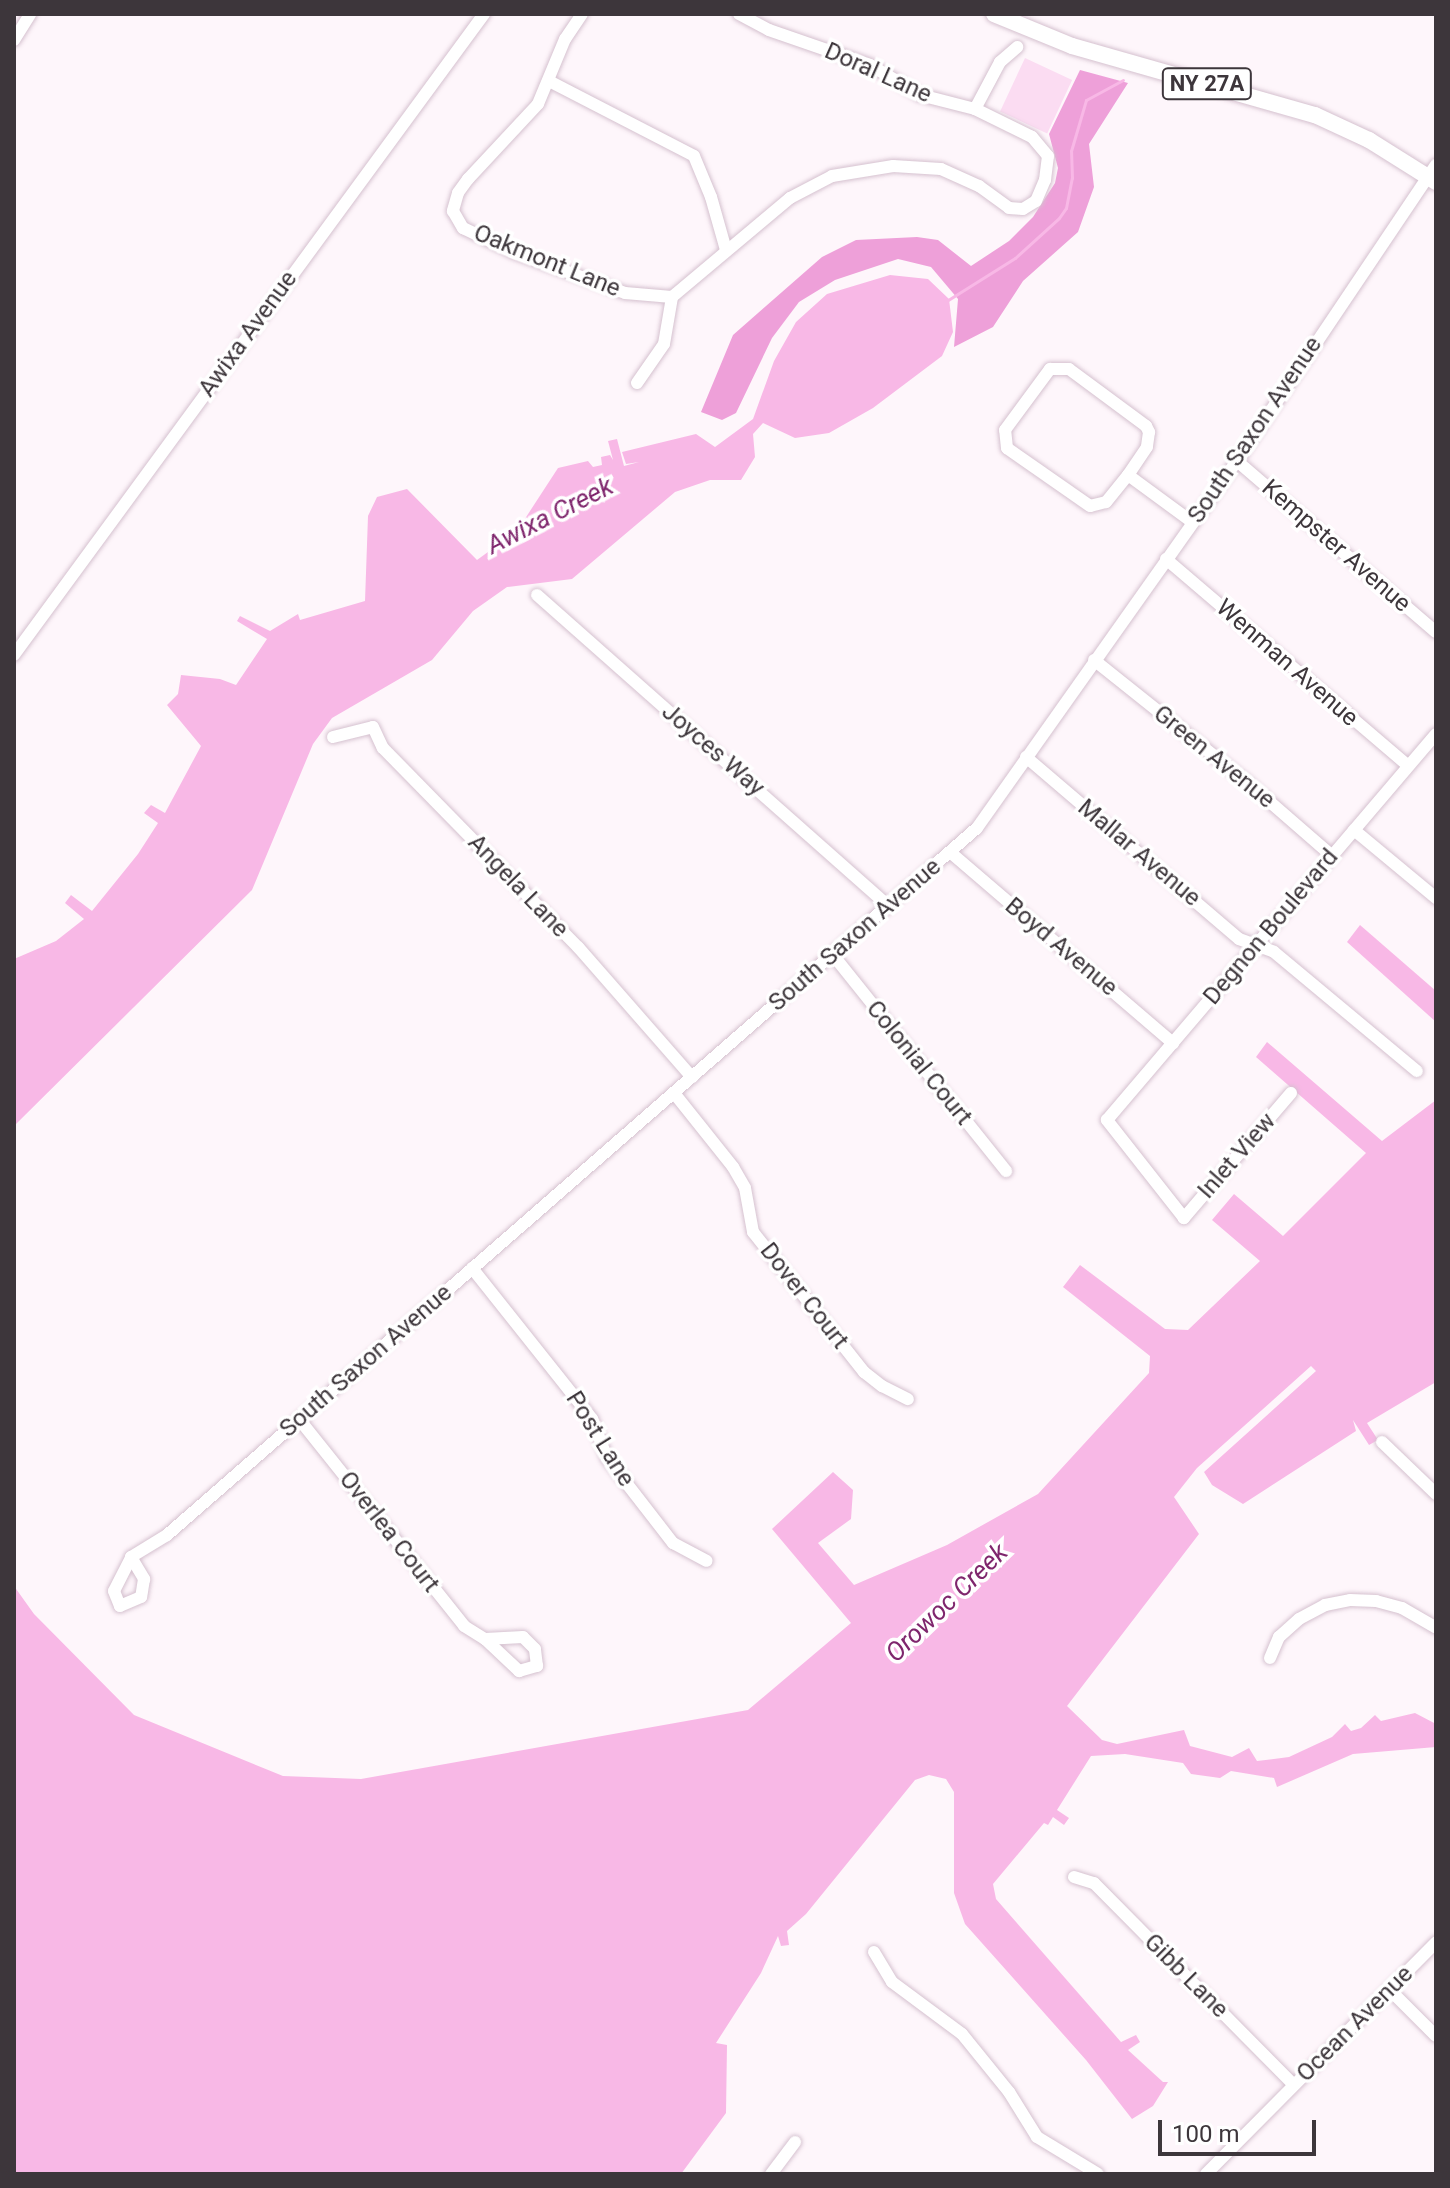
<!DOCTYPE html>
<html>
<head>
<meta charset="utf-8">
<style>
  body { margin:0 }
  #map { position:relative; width:1450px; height:2188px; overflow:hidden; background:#fef6fb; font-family:Roboto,sans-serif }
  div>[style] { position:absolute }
  .green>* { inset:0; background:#fbdcf2; transform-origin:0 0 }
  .forest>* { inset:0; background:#eea0d9 }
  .water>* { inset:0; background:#f8b8e6 }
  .stream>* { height:3px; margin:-1.5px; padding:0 1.5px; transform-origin:1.5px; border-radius:1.5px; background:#f8b8e6 }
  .roads { filter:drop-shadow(0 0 2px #d5c1cf) drop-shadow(0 0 2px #d5c1cf) }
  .minor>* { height:12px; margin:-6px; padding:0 6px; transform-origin:6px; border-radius:6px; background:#fff }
  .major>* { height:16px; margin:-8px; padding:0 8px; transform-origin:8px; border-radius:8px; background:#fff }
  span { translate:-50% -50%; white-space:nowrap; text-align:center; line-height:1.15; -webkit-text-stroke:7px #fff; paint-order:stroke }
  .shield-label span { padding:2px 6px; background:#fff; border:2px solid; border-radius:6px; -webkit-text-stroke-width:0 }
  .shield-label { font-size:22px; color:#3d363b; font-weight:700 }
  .street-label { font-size:24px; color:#3d363b }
  .water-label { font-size:26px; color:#7f266d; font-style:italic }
  .frame { position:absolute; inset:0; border:16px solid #3d363b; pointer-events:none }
  .scale { position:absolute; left:1158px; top:2120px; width:158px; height:36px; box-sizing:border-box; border:4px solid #3d363b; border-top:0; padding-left:10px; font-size:24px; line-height:28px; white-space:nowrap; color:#3d363b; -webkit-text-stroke:6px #fff; paint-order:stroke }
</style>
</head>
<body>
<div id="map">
  <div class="green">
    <i style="left:1025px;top:58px;width:52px;height:59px;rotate:25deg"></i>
  </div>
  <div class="forest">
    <i style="clip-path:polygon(1080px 70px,1128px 83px,1089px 144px,1094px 187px,1078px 232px,1023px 281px,993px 327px,954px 347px,958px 299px,931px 267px,898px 259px,835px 280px,799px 302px,772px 338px,736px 413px,722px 420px,701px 412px,733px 335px,822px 257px,856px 240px,917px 237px,938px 240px,971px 266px,1009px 241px,1033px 217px,1055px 183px,1058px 168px,1049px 134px)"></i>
  </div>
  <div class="water">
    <i style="clip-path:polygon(890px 275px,928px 279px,949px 299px,953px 332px,942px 356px,873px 408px,829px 433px,795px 438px,763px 423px,753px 434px,755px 457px,741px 480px,710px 480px,675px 492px,572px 579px,507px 587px,473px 611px,432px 660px,332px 718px,313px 744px,252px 890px,14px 1126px,14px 959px,56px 941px,84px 919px,65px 903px,71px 895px,92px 911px,138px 854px,158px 823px,144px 813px,151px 805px,165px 813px,201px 746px,167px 705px,178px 694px,181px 675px,220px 679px,236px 685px,267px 639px,237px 621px,240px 616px,270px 631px,298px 614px,300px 620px,365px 601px,368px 516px,377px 497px,407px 489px,477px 560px,517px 531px,558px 468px,588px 461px,593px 467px,602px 465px,601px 457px,610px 455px,613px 460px,608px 441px,617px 439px,624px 466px,639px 462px,626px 464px,622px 452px,696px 434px,715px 447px,753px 419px,774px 361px,796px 322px,827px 294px)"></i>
    <i style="clip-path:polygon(1360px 925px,1436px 991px,1436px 1022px,1347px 942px)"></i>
    <i style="clip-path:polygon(1267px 1042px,1382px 1141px,1436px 1100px,1436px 1382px,1367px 1423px,1378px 1440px,1369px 1445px,1353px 1420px,1356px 1431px,1243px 1504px,1212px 1485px,1204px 1472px,1316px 1371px,1311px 1366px,1197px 1468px,1174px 1497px,1199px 1534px,1067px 1706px,1102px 1740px,1117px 1744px,1184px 1730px,1190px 1746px,1232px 1757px,1249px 1748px,1257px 1761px,1289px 1757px,1332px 1737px,1345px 1724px,1351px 1731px,1361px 1728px,1375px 1715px,1381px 1721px,1415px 1713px,1436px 1724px,1436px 1747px,1353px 1754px,1277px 1787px,1274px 1778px,1231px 1771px,1220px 1778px,1191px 1774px,1183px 1763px,1125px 1754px,1091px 1756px,1057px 1810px,1069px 1818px,1064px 1825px,1053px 1817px,1048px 1825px,1044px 1823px,993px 1884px,996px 1899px,1121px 2042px,1136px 2035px,1140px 2042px,1128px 2050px,1163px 2082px,1168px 2082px,1153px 2106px,1132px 2119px,1086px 2060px,965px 1924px,954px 1893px,954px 1792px,946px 1779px,929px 1775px,915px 1780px,806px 1914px,787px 1931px,789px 1945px,781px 1946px,778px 1936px,761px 1973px,716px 2043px,727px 2045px,726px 2113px,681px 2174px,14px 2174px,14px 1586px,34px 1614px,134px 1715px,283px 1776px,361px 1779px,748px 1710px,851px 1623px,772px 1529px,833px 1472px,853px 1490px,851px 1519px,818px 1543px,854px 1585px,947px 1545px,1038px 1494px,1149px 1373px,1150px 1356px,1063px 1287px,1080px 1265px,1165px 1329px,1188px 1330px,1260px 1261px,1212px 1220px,1234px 1194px,1283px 1236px,1366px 1153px,1256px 1057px)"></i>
  </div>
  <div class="stream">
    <i style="left:948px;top:300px;width:79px;rotate:-32.1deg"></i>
    <i style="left:1015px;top:258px;width:59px;rotate:-42.3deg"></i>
    <i style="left:1059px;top:218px;width:12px;rotate:-55deg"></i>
    <i style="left:1066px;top:208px;width:31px;rotate:-79deg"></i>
    <i style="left:1072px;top:178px;width:27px;rotate:-92deg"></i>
    <i style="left:1071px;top:151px;width:53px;rotate:-73.6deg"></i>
    <i style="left:1086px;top:100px;width:42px;rotate:-28.4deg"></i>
  </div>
  <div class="roads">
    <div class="minor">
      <i style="left:582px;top:14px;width:30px;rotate:124deg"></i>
      <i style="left:565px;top:39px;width:70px;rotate:112.6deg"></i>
      <i style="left:538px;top:104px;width:103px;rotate:133deg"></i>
      <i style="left:468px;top:179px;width:17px;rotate:126deg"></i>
      <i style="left:458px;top:193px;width:19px;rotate:106deg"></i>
      <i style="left:453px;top:211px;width:20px;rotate:60deg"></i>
      <i style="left:463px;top:228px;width:55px;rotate:25.6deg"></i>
      <i style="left:513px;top:252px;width:119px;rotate:20.1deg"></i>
      <i style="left:625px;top:293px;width:47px;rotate:4.9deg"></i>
      <i style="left:14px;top:40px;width:31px;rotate:-58deg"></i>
      <i style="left:549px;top:81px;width:163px;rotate:27.3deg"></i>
      <i style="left:694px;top:156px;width:44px;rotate:67.5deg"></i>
      <i style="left:711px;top:197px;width:55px;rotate:74.2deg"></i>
      <i style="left:975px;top:109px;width:53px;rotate:-62deg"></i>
      <i style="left:1000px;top:62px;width:23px;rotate:-41deg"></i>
      <i style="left:672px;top:297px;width:154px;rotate:-40deg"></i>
      <i style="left:790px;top:198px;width:47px;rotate:-27.6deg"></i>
      <i style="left:832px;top:176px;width:62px;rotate:-9.3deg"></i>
      <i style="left:893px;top:166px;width:48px;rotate:3.6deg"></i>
      <i style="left:941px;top:169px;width:42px;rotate:24.1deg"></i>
      <i style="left:979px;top:186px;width:37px;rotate:36deg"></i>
      <i style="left:1009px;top:208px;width:14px;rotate:4deg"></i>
      <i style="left:1023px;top:209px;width:15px;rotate:-32deg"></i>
      <i style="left:1036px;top:201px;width:23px;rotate:-67deg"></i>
      <i style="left:1045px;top:180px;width:24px;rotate:-83deg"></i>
      <i style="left:1048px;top:156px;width:25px;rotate:-130deg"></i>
      <i style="left:1032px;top:137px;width:64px;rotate:-153.8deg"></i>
      <i style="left:975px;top:109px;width:57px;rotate:-165.7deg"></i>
      <i style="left:920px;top:95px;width:58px;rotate:-149deg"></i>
      <i style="left:870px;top:65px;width:107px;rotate:-160.9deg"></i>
      <i style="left:769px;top:30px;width:34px;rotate:-152deg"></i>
      <i style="left:637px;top:383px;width:47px;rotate:-55.3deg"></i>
      <i style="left:664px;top:344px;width:48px;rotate:-80.3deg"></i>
      <i style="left:1237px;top:461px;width:262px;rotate:40.7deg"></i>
      <i style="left:1128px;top:475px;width:35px;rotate:129deg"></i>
      <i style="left:1106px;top:502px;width:16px;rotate:166deg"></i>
      <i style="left:1090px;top:506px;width:101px;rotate:-145.1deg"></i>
      <i style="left:1007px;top:448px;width:18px;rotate:-96deg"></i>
      <i style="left:1005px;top:430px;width:76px;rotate:-53.6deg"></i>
      <i style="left:1050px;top:369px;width:19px"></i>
      <i style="left:1069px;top:369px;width:96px;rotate:36.5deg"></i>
      <i style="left:1146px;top:426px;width:7px;rotate:63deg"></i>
      <i style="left:1149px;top:432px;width:15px;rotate:98deg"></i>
      <i style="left:1147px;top:447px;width:34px;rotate:124deg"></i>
      <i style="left:1128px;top:475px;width:79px;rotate:36.3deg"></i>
      <i style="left:1166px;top:559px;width:318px;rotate:40.5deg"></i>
      <i style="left:537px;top:595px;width:470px;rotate:41.5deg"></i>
      <i style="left:14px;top:655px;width:795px;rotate:-53.75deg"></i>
      <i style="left:1094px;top:660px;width:196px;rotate:38.6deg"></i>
      <i style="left:1247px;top:782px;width:113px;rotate:41deg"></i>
      <i style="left:333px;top:737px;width:41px;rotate:-14deg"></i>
      <i style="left:373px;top:727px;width:23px;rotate:65deg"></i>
      <i style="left:383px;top:748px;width:279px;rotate:45.6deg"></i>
      <i style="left:578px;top:947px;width:173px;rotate:48.8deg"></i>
      <i style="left:1026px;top:757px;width:280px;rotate:40.5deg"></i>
      <i style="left:1239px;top:939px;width:37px;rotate:20deg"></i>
      <i style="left:1274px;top:952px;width:186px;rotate:39.8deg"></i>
      <i style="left:1354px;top:830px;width:107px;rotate:39.7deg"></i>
      <i style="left:950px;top:852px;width:294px;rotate:40.6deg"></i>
      <i style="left:833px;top:955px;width:277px;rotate:51.3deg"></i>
      <i style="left:674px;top:1093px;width:95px;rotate:51.4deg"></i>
      <i style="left:733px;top:1167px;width:24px;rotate:60deg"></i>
      <i style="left:745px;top:1188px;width:45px;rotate:79.7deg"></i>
      <i style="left:753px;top:1232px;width:179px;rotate:51.6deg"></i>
      <i style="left:864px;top:1372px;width:23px;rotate:38deg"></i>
      <i style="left:882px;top:1386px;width:29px;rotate:27deg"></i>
      <i style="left:1291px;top:1093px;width:165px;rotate:130.6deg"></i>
      <i style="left:1184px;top:1218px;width:125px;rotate:-128.2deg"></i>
      <i style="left:1107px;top:1120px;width:507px;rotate:-49.56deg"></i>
      <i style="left:472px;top:1268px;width:193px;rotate:51.5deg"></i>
      <i style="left:592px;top:1419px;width:42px;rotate:69deg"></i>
      <i style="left:607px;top:1458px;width:108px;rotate:52.2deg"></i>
      <i style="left:673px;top:1543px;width:38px;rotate:28deg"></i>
      <i style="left:299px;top:1419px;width:265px;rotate:51.4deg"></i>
      <i style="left:464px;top:1626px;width:25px;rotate:32deg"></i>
      <i style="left:485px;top:1639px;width:47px;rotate:43.3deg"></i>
      <i style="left:519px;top:1671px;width:19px;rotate:-16deg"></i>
      <i style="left:537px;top:1666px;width:17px;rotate:-97deg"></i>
      <i style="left:535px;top:1649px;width:17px;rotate:-135deg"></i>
      <i style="left:523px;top:1637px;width:38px;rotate:177deg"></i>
      <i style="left:1382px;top:1442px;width:75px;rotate:43.9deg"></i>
      <i style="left:131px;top:1557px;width:26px;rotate:59deg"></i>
      <i style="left:144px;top:1579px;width:18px;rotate:99deg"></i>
      <i style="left:141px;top:1597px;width:23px;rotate:157deg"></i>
      <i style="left:120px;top:1606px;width:16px;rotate:-112deg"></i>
      <i style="left:114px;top:1591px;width:38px;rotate:-63deg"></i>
      <i style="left:131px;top:1557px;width:42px;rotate:-31.4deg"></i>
      <i style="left:167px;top:1535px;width:1075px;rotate:-41.12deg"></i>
      <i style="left:977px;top:828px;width:450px;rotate:-54.7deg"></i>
      <i style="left:1237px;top:461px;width:357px;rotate:-56.1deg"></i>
      <i style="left:1270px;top:1658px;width:23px;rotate:-67deg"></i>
      <i style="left:1279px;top:1637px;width:27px;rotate:-42deg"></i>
      <i style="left:1299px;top:1619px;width:30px;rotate:-28deg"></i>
      <i style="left:1325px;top:1605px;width:25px;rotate:-11deg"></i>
      <i style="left:1350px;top:1600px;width:26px;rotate:2deg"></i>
      <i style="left:1376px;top:1601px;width:27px;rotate:15deg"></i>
      <i style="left:1402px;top:1608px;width:39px;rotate:30deg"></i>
      <i style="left:1074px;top:1877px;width:21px;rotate:17deg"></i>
      <i style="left:1094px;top:1883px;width:284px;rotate:45.3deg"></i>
      <i style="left:874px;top:1952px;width:35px;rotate:59deg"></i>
      <i style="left:892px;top:1982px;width:87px;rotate:36.6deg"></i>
      <i style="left:962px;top:2034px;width:75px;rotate:51deg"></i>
      <i style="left:1009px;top:2092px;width:53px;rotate:58.1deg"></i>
      <i style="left:1037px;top:2137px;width:71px;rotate:31.2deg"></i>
      <i style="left:1389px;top:1989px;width:66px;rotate:45deg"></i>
      <i style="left:771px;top:2174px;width:40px;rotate:-53deg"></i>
      <i style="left:1206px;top:2174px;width:327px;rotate:-45.2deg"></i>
    </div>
    <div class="major">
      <i style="left:994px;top:14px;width:84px;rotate:22.3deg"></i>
      <i style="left:1072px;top:46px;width:253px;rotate:15.9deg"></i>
      <i style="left:1315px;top:115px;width:60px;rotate:24.8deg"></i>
      <i style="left:1369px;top:140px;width:79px;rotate:32.1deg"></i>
    </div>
  </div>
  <div class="shield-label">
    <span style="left:1207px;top:84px">NY 27A</span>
  </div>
  <div class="street-label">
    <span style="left:878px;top:73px;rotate:24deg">Doral Lane</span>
    <span style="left:547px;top:261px;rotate:22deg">Oakmont Lane</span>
    <span style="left:248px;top:334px;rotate:-54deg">Awixa Avenue</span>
    <span style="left:1255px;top:430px;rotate:-56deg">South Saxon Avenue</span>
    <span style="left:1336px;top:546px;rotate:41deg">Kempster Avenue</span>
    <span style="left:1287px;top:663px;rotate:41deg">Wenman Avenue</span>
    <span style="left:713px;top:750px;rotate:41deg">Joyces Way</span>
    <span style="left:1214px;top:757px;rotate:39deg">Green Avenue</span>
    <span style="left:1139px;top:853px;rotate:40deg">Mallar Avenue</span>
    <span style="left:518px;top:886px;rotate:46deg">Angela Lane</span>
    <span style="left:1271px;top:927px;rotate:-50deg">Degnon Boulevard</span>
    <span style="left:855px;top:935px;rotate:-41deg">South Saxon Avenue</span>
    <span style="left:1061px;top:947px;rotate:40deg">Boyd Avenue</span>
    <span style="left:919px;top:1063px;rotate:51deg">Colonial Court</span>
    <span style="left:1237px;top:1156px;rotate:-49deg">Inlet View</span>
    <span style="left:804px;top:1296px;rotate:52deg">Dover Court</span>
    <span style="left:366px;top:1361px;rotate:-41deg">South Saxon Avenue</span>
    <span style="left:600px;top:1439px;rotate:58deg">Post Lane</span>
    <span style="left:389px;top:1532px;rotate:52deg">Overlea Court</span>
    <span style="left:1186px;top:1976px;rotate:45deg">Gibb Lane</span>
    <span style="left:1355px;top:2024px;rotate:-45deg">Ocean Avenue</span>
  </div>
  <div class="water-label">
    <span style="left:550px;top:516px;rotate:-27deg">Awixa Creek</span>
    <span style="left:947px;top:1603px;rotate:-44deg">Orowoc Creek</span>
  </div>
  <div class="frame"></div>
  <div class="scale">100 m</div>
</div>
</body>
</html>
